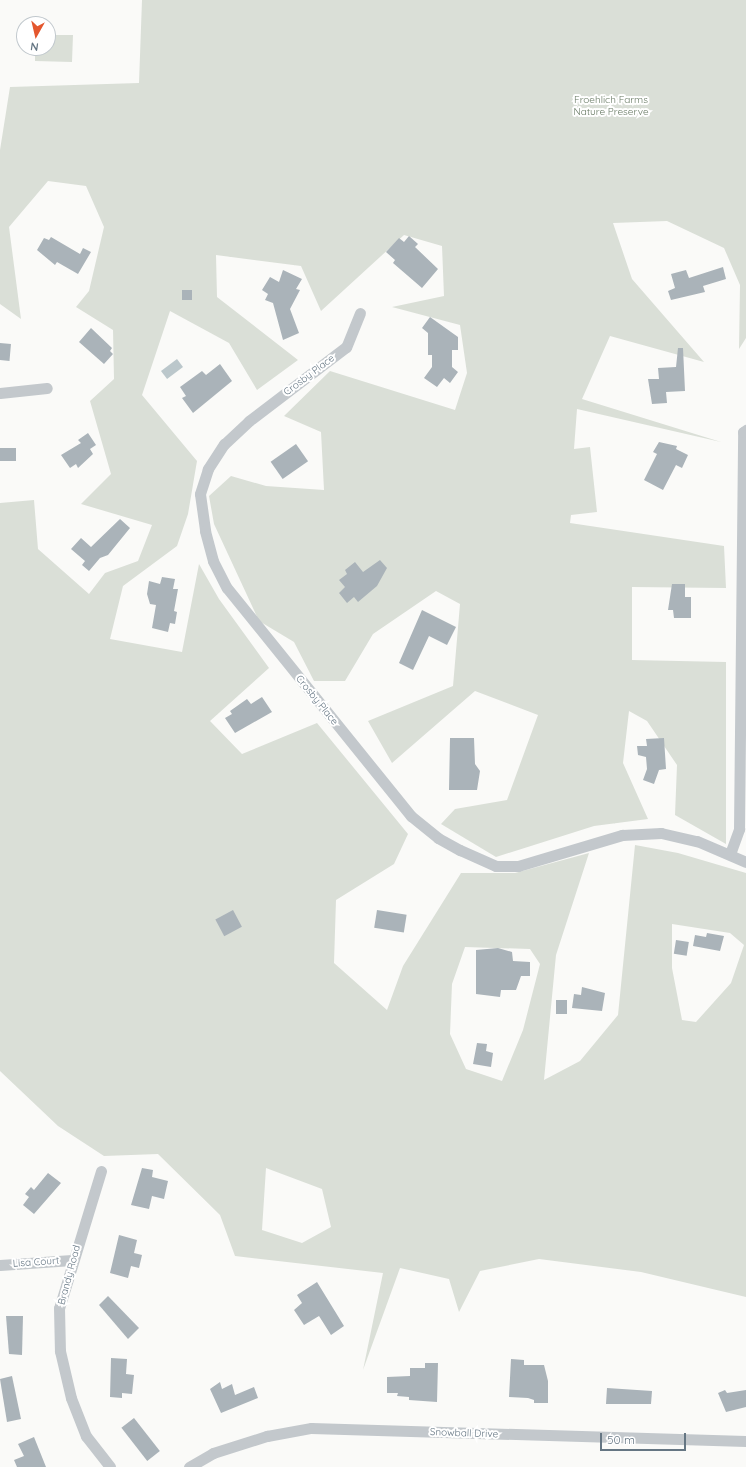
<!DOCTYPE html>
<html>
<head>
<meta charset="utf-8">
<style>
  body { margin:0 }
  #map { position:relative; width:746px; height:1467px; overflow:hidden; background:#fafaf8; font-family:Quicksand,sans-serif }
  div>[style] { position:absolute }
  .green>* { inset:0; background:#dadfd7 }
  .water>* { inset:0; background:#bbc7cb; transform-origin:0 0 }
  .building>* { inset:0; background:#aab3b9; transform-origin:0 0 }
  .street>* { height:11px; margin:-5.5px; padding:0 5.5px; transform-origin:5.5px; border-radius:5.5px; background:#c3c8cc }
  span { translate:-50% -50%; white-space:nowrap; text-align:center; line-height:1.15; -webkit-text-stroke:4px #fff; paint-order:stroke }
  .park-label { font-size:10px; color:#687a64 }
  .street-label { font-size:10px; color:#657683 }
  .north { position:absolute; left:16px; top:16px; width:40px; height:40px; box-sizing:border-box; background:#fff; border:1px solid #c1c8cd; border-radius:50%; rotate:188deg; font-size:11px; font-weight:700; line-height:16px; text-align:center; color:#657683 }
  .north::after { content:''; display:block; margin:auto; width:14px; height:18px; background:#e4572e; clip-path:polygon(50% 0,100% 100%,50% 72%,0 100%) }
  .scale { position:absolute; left:600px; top:1433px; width:86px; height:18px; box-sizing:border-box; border:2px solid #657683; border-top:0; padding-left:5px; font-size:12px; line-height:14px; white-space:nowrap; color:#657683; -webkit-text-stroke:3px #fff; paint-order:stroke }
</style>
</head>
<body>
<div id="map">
  <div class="green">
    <i style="clip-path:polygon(evenodd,142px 0,746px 0,746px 338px,739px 349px,740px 285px,724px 248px,667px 221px,613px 223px,632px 279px,704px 362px,610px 336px,582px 399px,721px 442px,577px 409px,574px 449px,590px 447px,597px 512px,571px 515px,570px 523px,724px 546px,726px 588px,632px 587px,632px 660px,726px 662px,726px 844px,675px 815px,677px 765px,647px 721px,629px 711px,623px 763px,648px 819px,594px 826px,496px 857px,441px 824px,455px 809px,507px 800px,538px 715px,475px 691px,392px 763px,368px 721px,453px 686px,460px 604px,436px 591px,373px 634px,345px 681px,314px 681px,294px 642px,259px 621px,214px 524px,209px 496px,231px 476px,266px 486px,324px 490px,321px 432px,284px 416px,330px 371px,455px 410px,467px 373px,460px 325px,392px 307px,444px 296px,442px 246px,404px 235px,321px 311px,301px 266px,216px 255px,217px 297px,298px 360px,257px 390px,229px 343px,170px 311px,142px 395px,197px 461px,188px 514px,177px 546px,123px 586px,110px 639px,182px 652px,199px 564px,219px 599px,269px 668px,210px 721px,242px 754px,317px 723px,408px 834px,394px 864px,336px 900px,334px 963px,387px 1010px,403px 966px,461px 873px,515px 873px,589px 853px,556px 955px,544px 1080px,580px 1061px,618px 1015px,635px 845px,678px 853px,746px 873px,746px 1297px,641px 1272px,539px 1259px,480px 1271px,459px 1312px,449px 1279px,400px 1268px,363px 1370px,383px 1273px,235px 1256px,220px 1215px,158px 1154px,104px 1156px,58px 1126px,0 1071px,0 503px,34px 500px,38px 549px,89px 594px,105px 573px,138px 561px,152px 525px,81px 504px,111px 474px,90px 401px,114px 379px,113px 330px,76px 307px,89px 291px,104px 227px,86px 186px,48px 181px,9px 227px,21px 319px,0 304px,0 150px,10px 87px,139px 83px,142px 0,672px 924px,730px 933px,744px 945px,731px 983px,696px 1022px,682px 1020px,672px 968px,672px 924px,142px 0,465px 947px,530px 949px,540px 964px,523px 1030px,502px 1081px,466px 1069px,450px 1034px,452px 984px,465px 947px,142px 0,266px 1168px,322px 1189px,331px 1227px,302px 1243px,262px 1230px,266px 1168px)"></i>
    <i style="clip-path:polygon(48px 35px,73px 35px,72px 62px,35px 61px,35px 48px,48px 48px)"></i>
  </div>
  <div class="water">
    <i style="left:177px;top:359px;width:10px;height:20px;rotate:53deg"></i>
  </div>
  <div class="building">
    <i style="clip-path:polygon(409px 236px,418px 244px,415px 247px,438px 269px,422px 288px,393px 263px,395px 260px,386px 252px,399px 238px,404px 242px)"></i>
    <i style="clip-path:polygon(51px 237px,80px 254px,83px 248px,91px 252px,78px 274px,57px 262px,55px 265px,37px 250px,44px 238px,49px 240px)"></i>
    <i style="clip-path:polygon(723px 267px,726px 279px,703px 286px,705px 292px,671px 300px,668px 291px,675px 288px,671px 274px,686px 270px,689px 278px)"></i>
    <i style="clip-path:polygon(283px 270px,302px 279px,296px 289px,300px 290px,290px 309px,299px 333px,283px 340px,273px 303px,265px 300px,268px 294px,262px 290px,270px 277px,279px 282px)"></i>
    <i style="left:192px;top:290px;width:10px;height:10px;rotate:90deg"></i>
    <i style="clip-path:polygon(430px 317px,458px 337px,458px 350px,452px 350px,452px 367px,458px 372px,450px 383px,444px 378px,437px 387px,424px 378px,432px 367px,432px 355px,428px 355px,428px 333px,422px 328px)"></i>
    <i style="clip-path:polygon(91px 328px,112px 348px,110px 351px,113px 354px,104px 364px,79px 342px)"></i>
    <i style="left:0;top:343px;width:11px;height:17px;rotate:5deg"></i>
    <i style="clip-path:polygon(678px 348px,683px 348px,685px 391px,666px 392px,667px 403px,652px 404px,648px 379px,659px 379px,658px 368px,676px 367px)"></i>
    <i style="clip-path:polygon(220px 364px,232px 381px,193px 413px,182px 398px,186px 396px,180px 387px,202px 371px,206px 375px)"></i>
    <i style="clip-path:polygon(88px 433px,96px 445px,90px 449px,93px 454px,78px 468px,76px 464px,70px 468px,61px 455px,81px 443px,78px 440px)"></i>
    <i style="clip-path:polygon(659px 442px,677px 446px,676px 449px,688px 455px,682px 468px,676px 465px,663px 490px,644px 480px,657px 454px,653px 452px)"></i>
    <i style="left:296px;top:444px;width:21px;height:31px;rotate:55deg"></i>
    <i style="left:0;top:448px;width:16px;height:13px"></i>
    <i style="clip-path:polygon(120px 519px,130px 528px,108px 555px,100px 558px,89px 571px,82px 565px,85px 561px,71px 549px,81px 538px,91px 547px)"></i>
    <i style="clip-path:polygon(380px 560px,387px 568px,377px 586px,358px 602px,354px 597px,347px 603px,339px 593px,345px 587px,339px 580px,347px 574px,345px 570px,355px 562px,363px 572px)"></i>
    <i style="clip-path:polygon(162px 577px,175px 579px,173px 589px,178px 589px,174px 611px,177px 612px,175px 624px,170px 623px,168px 632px,152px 628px,156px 605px,150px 604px,147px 594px,149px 581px,160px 584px)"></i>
    <i style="clip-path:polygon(672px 584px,685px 584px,685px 597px,691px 597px,691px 618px,674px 618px,673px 610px,668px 610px)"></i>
    <i style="clip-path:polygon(422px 610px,456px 627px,447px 645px,429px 636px,413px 670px,399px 663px)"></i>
    <i style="clip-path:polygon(262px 697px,272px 712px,235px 733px,225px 718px,232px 714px,230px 711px,247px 699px,251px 704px)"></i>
    <i style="clip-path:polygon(450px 738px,474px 738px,475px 764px,480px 771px,477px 790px,449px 790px)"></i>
    <i style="clip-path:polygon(664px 738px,666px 769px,659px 770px,654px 784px,643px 780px,647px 769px,646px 757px,638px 755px,637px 746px,647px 746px,646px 739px)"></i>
    <i style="left:233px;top:910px;width:19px;height:20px;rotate:62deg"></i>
    <i style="left:377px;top:910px;width:30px;height:18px;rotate:9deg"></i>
    <i style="clip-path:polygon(707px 933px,724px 936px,720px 951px,693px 946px,695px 935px,706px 937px)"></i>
    <i style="left:676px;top:940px;width:13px;height:14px;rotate:9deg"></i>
    <i style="clip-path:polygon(498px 948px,512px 952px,513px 961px,530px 962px,530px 976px,521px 976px,516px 990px,501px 990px,500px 997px,476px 994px,476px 950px)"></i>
    <i style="clip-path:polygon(582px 987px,605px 993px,602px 1011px,572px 1008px,574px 994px,581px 995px)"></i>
    <i style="left:556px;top:1000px;width:11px;height:14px"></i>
    <i style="clip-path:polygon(477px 1043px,487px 1044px,486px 1051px,493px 1053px,491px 1067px,473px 1064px)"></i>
    <i style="clip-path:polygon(142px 1168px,153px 1170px,152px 1177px,168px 1181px,164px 1199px,152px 1196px,149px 1209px,131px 1205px)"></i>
    <i style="clip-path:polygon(48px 1173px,61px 1183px,34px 1214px,23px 1205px,29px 1197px,25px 1194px,31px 1187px,34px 1190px)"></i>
    <i style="clip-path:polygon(119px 1235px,137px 1240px,134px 1253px,142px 1255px,139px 1268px,131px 1266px,128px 1278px,110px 1273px)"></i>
    <i style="clip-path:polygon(317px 1282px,344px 1326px,331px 1335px,319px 1316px,304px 1325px,294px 1310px,302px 1303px,297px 1295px)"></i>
    <i style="clip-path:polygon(108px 1296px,139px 1328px,128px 1339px,99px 1305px)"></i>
    <i style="clip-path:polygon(6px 1316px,23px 1316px,22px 1355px,9px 1354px)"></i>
    <i style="clip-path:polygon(111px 1358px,127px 1359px,126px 1374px,134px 1375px,132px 1394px,122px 1393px,122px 1398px,110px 1397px)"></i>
    <i style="clip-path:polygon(511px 1359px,524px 1360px,524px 1365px,544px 1365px,548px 1381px,548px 1403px,534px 1403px,534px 1400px,528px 1398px,509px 1397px)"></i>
    <i style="clip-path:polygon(425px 1363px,438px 1363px,437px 1402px,409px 1400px,409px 1397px,397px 1396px,398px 1393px,387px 1393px,387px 1377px,410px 1376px,410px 1368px,425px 1368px)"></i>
    <i style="clip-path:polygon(12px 1376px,21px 1419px,7px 1422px,0 1379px)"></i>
    <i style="clip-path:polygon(220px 1382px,222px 1389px,232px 1384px,235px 1395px,254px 1387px,258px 1398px,221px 1413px,210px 1389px)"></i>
    <i style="clip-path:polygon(607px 1388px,652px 1391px,651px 1404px,606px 1404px)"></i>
    <i style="clip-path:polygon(725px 1390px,727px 1393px,746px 1390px,746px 1407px,726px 1412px,718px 1393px)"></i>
    <i style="left:134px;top:1418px;width:42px;height:16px;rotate:52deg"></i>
    <i style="clip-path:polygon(34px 1437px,46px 1467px,17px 1467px,14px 1460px,24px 1456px,18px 1444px)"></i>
  </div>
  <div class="street">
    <i style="left:360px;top:313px;width:37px;rotate:112deg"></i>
    <i style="left:346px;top:347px;width:122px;rotate:142.7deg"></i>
    <i style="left:249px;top:421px;width:34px;rotate:137deg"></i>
    <i style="left:224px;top:444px;width:30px;rotate:123deg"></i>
    <i style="left:208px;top:469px;width:26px;rotate:108deg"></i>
    <i style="left:200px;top:494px;width:37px;rotate:82deg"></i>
    <i style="left:205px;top:531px;width:31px;rotate:75deg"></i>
    <i style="left:213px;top:561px;width:30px;rotate:63deg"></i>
    <i style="left:227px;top:588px;width:293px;rotate:51.1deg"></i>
    <i style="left:411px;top:816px;width:35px;rotate:39deg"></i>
    <i style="left:438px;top:838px;width:25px;rotate:29deg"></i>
    <i style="left:460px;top:850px;width:39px;rotate:24deg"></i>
    <i style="left:496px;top:866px;width:22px"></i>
    <i style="left:518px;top:866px;width:109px;rotate:-16.6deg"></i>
    <i style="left:622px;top:835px;width:39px;rotate:-3deg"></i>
    <i style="left:661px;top:833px;width:37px;rotate:13deg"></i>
    <i style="left:697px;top:841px;width:53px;rotate:23.2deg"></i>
    <i style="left:0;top:393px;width:47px;rotate:-6.1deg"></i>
    <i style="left:730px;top:854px;width:27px;rotate:-70deg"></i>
    <i style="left:739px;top:829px;width:397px;rotate:-89.4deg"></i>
    <i style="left:743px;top:432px;width:4px;rotate:-34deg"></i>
    <i style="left:101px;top:1171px;width:143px;rotate:107deg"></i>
    <i style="left:59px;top:1308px;width:43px;rotate:88.7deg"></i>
    <i style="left:60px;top:1351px;width:48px;rotate:76.8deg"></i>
    <i style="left:71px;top:1398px;width:41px;rotate:68.5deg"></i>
    <i style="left:86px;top:1436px;width:39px;rotate:52deg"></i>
    <i style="left:0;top:1265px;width:72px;rotate:-4deg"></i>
    <i style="left:189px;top:1467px;width:28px;rotate:-30deg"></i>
    <i style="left:213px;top:1453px;width:57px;rotate:-17.5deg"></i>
    <i style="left:267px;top:1436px;width:45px;rotate:-10.3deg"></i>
    <i style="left:311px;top:1428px;width:435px;rotate:1.7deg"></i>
  </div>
  <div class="park-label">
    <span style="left:611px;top:105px">Froehlich Farms<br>Nature Preserve</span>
  </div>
  <div class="street-label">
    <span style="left:309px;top:375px;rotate:-37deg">Crosby Place</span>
    <span style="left:317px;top:700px;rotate:51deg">Crosby Place</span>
    <span style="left:36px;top:1262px;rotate:-4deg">Lisa Court</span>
    <span style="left:69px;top:1275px;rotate:-75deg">Brandy Road</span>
    <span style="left:464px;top:1433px;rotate:2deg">Snowball Drive</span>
  </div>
  <div class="north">N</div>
  <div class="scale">50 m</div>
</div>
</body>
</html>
